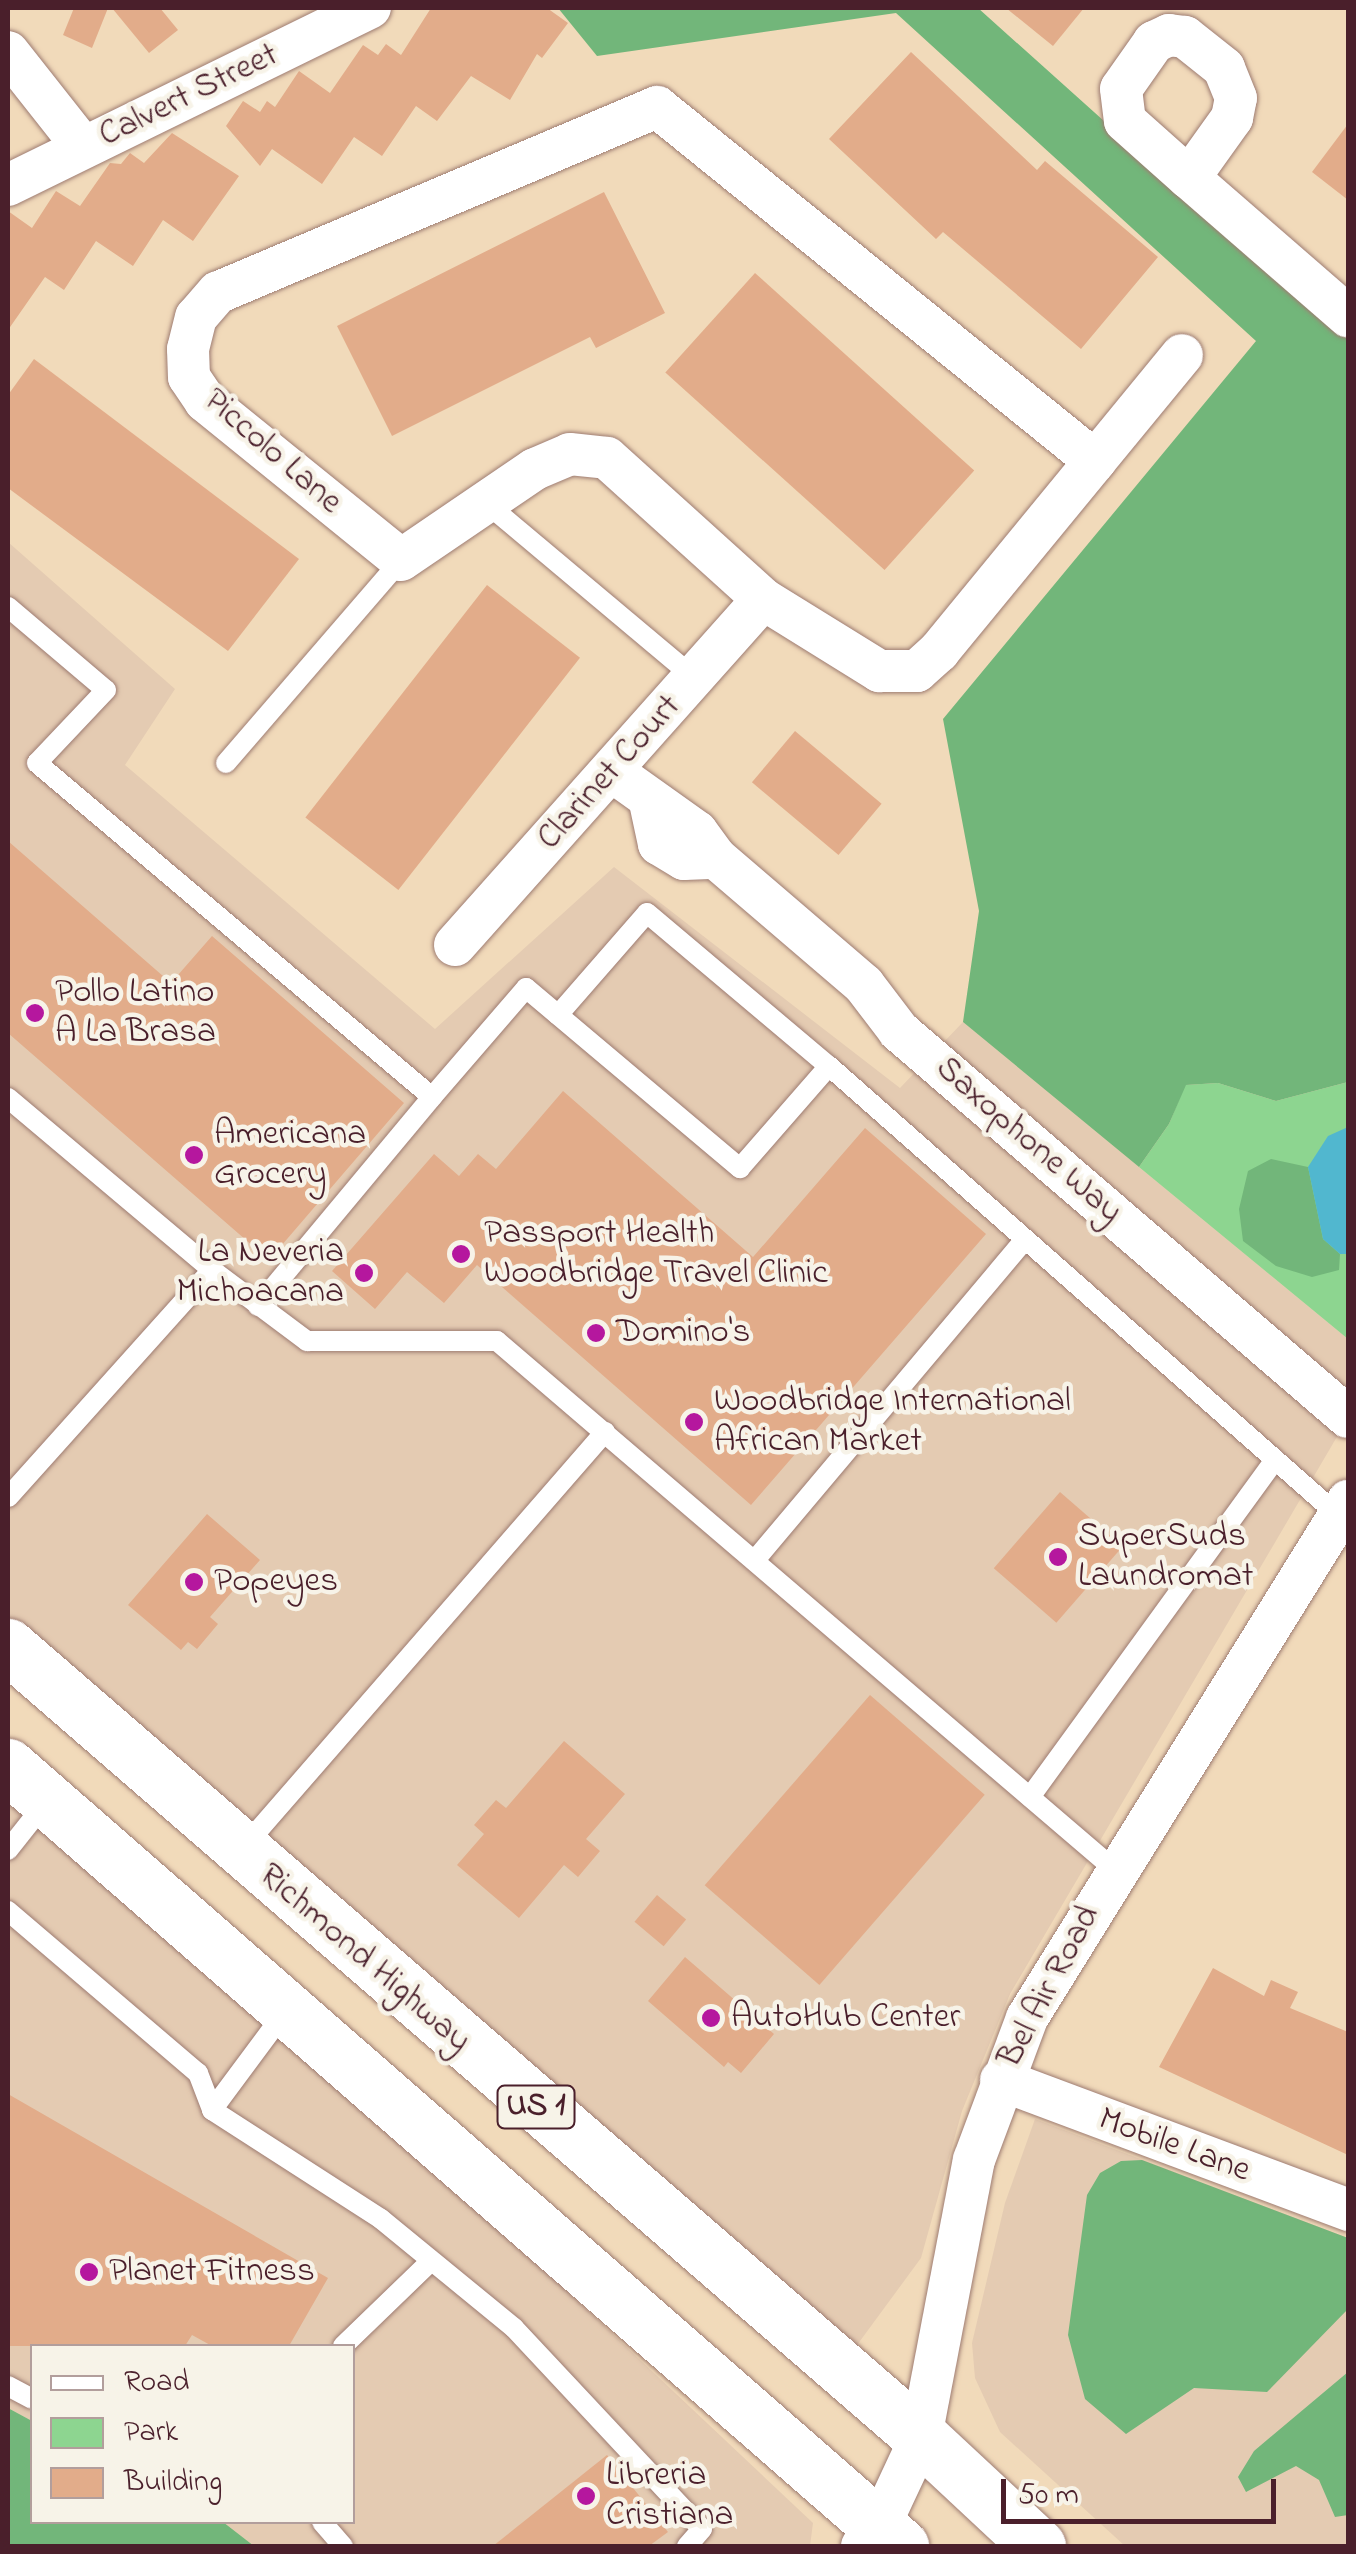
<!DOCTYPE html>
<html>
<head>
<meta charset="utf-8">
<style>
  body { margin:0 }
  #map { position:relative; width:1356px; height:2554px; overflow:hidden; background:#f1daba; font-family:"Indie Flower",sans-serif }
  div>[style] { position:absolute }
  .built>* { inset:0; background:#e4cbb2 }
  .green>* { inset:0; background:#8dd590 }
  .forest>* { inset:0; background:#72b67a }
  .water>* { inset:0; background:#51b7cf }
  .building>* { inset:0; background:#e2ac8a; transform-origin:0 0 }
  .roads { filter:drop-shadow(0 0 2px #9e7c72) drop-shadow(0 0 2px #9e7c72) }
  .service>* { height:20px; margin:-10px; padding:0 10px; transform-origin:10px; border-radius:10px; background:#fff }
  .minor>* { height:42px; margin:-21px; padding:0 21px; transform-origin:21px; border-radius:21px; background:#fff }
  .primary>* { height:55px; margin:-27.5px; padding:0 27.5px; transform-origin:27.5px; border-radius:27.5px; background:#fff }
  .dots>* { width:28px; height:28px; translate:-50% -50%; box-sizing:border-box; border:5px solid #f7f3e8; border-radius:50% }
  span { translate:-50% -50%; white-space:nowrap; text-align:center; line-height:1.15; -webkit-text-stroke:9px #f7f3e8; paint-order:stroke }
  .shield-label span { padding:2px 8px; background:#f7f3e8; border:2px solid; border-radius:8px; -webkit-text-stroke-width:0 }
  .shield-label { font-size:32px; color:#4a1f2b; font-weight:700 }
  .street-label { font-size:35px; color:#4a1f2b }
  .poi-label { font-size:35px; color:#4a1f2b }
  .left { translate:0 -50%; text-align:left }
  .right { translate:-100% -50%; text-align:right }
  .frame { position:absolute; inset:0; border:10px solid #4a1f2b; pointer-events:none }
  .legend { position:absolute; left:30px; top:2344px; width:325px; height:180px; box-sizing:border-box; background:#f7f3e8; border:2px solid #b29e9c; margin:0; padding:12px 18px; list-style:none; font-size:30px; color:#4a1f2b }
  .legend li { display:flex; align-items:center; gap:20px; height:50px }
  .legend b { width:50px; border:2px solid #b29e9c }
  .scale { position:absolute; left:1001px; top:2479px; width:275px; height:45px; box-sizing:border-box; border:5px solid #4a1f2b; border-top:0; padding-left:12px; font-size:30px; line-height:35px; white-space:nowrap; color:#4a1f2b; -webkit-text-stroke:8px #f7f3e8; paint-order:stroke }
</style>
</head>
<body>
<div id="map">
  <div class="built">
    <i style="clip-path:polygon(8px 542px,175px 689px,125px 765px,435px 1029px,614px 867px,900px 1088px,963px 1022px,1348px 1339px,1348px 1418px,1010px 1994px,962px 2111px,921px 2258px,849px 2356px,8px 1620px)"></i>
    <i style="clip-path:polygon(8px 1795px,201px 1946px,813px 2523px,810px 2546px,254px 2546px,223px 2522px,352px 2522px,352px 2346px,32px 2346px,32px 2421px,8px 2408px)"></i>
    <i style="clip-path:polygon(1035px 2119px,1348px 2238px,1348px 2546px,1125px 2546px,1000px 2432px,975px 2378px,972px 2343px,1005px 2203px)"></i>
  </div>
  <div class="green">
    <i style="clip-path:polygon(1348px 1082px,1348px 1339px,1139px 1167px,1169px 1124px,1185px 1085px,1218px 1083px,1276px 1101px)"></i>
  </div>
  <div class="forest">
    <i style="clip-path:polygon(558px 8px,978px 8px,1348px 340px,1348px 1082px,1276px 1101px,1218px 1083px,1186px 1085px,1169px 1124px,1139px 1167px,963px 1022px,979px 911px,943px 719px,1256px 341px,896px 13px,597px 56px)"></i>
    <i style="clip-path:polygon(1271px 1159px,1308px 1167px,1323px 1239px,1340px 1254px,1339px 1270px,1312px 1277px,1276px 1266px,1243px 1241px,1239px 1209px,1248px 1171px)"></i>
    <i style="clip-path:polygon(1142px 2160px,1348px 2238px,1348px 2309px,1267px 2392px,1194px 2388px,1126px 2434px,1085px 2399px,1068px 2335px,1087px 2195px,1100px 2173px,1121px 2161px)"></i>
    <i style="clip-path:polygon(1348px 2372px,1348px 2515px,1335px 2517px,1319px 2480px,1296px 2466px,1246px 2492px,1238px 2477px,1254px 2451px)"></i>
    <i style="clip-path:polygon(8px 2408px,32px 2421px,32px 2522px,223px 2522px,254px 2546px,8px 2546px)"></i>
  </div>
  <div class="water">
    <i style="clip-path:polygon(1348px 1127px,1348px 1254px,1340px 1254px,1323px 1239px,1308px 1167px,1328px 1136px)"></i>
  </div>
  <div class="building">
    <i style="clip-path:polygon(74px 8px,108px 8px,92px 48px,63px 35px)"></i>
    <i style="clip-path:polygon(112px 8px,160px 8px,178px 30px,149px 53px)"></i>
    <i style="clip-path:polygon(431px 8px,547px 8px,568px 23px,542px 58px,537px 54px,510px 100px,471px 76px,437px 121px,416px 106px,382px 156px,354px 137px,322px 184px,272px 149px,260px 166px,226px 126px,243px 101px,260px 112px,267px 101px,275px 107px,299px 71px,330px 93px,363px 45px,378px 55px,386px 44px,401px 55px)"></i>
    <i style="clip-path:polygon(1006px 8px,1084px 8px,1053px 46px)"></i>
    <i style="clip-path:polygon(911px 52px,1037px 170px,1045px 161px,1158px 257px,1081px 349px,943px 232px,936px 239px,829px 139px)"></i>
    <i style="clip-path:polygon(1348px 124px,1348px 200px,1312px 172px)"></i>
    <i style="clip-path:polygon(172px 133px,239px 176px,193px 241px,163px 220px,133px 266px,96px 241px,64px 290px,45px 277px,8px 330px,8px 211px,32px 228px,56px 191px,80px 206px,110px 163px,121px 164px,130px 153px,144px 163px)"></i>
    <i style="clip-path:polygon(604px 192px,665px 313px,596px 348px,590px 337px,392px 436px,337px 326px)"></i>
    <i style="left:755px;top:273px;width:295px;height:134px;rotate:42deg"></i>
    <i style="clip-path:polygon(34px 359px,299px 559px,228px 651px,8px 488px,8px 395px)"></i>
    <i style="left:487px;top:585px;width:118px;height:295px;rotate:38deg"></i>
    <i style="left:795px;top:731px;width:113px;height:67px;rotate:40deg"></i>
    <i style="clip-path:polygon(8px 841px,171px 983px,212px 936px,404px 1103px,269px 1260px,8px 1033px)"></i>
    <i style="clip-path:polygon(563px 1091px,753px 1257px,865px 1128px,986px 1234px,751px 1505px,477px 1265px,444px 1303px,407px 1272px,375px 1309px,332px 1271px,434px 1154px,459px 1176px,478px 1154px,496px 1169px)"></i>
    <i style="left:1060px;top:1492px;width:83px;height:101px;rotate:41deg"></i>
    <i style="clip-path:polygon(207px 1514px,260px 1560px,210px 1617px,218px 1624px,197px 1649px,188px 1642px,181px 1650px,128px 1605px)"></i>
    <i style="left:870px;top:1695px;width:152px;height:252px;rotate:41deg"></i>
    <i style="clip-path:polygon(564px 1741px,625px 1794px,586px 1839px,600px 1851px,578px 1877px,564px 1865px,519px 1918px,457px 1865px,484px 1834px,474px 1825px,496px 1800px,506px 1808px)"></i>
    <i style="left:657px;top:1895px;width:38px;height:35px;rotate:40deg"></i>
    <i style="clip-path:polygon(685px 1957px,774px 2034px,741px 2073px,728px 2062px,724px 2067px,648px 2001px)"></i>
    <i style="clip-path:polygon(1213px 1968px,1264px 1996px,1271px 1980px,1298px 1992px,1290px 2008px,1348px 2032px,1348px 2155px,1159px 2067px)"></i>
    <i style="clip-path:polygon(8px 2094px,328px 2278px,289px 2346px,212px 2346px,192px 2335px,185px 2346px,8px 2346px)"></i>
    <i style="clip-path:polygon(607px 2455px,668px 2532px,649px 2546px,493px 2546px)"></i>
  </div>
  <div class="roads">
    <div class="service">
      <i style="left:485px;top:502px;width:274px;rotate:40deg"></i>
      <i style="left:8px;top:607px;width:128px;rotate:40.3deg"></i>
      <i style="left:106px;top:690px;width:100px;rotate:133.4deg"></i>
      <i style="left:37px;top:763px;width:517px;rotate:40.22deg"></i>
      <i style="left:432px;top:1097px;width:272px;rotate:129.8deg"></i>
      <i style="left:226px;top:763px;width:268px;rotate:-49.2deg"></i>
      <i style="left:558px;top:1015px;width:135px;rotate:-48.9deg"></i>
      <i style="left:647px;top:913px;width:238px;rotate:40.1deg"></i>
      <i style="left:432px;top:1097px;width:144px;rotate:-49.2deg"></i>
      <i style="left:526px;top:988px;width:280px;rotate:40.1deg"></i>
      <i style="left:740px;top:1168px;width:135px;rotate:-48.9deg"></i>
      <i style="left:829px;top:1066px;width:680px;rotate:41.42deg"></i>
      <i style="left:8px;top:1098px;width:267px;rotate:40.1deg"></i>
      <i style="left:212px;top:1270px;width:305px;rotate:131.9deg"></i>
      <i style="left:212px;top:1270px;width:119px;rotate:36.8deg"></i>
      <i style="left:307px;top:1341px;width:190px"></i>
      <i style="left:497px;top:1341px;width:812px;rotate:40.56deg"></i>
      <i style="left:755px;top:1560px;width:419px;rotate:-49.9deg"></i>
      <i style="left:1030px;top:1797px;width:417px;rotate:-54deg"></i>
      <i style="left:242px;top:1849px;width:553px;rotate:-48.96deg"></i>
      <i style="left:8px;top:1850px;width:61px;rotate:-51.6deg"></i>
      <i style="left:8px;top:1911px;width:250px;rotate:40.5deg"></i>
      <i style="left:198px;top:2073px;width:40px;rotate:69deg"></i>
      <i style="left:212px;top:2110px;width:201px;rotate:32.8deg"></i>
      <i style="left:381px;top:2219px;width:172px;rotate:39.3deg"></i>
      <i style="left:514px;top:2328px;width:275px;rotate:46.9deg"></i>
      <i style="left:702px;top:2529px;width:23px;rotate:131deg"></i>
      <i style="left:212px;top:2110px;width:121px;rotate:-53.4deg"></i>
      <i style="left:343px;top:2346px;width:118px;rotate:-44deg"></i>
      <i style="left:8px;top:2386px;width:27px;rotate:28deg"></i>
      <i style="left:322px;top:2522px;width:32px;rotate:49deg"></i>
    </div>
    <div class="minor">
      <i style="left:8px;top:52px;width:121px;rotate:51.7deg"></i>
      <i style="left:1189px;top:178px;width:74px;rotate:-54.4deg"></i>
      <i style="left:1232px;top:118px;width:20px;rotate:-79deg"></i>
      <i style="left:1236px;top:98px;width:32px;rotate:-112deg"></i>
      <i style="left:1224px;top:68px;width:50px;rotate:-141.5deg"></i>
      <i style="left:1185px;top:37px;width:16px;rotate:-173deg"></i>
      <i style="left:1169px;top:35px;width:17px;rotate:155deg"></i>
      <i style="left:1154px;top:42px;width:57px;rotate:125.1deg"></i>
      <i style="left:1121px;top:89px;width:32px;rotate:83deg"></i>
      <i style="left:1125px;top:121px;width:86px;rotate:41.7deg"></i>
      <i style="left:1189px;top:178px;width:211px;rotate:41deg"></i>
      <i style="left:8px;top:185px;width:403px;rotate:-26.1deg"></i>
      <i style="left:1095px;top:461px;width:563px;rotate:-141.05deg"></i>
      <i style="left:657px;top:107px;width:476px;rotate:157.1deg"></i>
      <i style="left:218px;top:292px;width:33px;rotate:131deg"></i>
      <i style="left:196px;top:317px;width:33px;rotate:104deg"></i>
      <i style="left:188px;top:349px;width:28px;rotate:88deg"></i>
      <i style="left:189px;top:377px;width:29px;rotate:56deg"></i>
      <i style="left:205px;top:401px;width:252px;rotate:39deg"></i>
      <i style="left:401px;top:560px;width:162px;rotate:-34.2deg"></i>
      <i style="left:535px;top:469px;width:38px;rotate:-23deg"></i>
      <i style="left:570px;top:454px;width:37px;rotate:6deg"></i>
      <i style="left:607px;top:458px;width:210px;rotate:42.1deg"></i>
      <i style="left:763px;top:599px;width:137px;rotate:31.8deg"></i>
      <i style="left:879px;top:671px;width:38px"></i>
      <i style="left:917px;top:671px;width:30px;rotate:-42deg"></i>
      <i style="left:939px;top:651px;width:246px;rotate:-50.6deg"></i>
      <i style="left:1095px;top:461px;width:137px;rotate:-50.6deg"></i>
      <i style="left:613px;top:772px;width:103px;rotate:35.5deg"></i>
      <i style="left:697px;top:832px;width:32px;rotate:54deg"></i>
      <i style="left:716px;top:858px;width:195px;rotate:40.6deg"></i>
      <i style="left:864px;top:985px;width:58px;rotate:52.7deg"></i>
      <i style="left:899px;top:1031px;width:592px;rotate:40.69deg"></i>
      <i style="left:650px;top:802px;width:43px;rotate:77.9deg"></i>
      <i style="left:659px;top:844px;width:29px;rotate:31deg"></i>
      <i style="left:684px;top:859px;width:32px;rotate:-2deg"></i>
      <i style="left:455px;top:945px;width:463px;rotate:-48.3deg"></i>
      <i style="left:1001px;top:2080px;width:371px;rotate:20.5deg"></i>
      <i style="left:862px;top:2546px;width:25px;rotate:-48deg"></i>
      <i style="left:879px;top:2527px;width:99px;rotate:-65deg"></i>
      <i style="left:921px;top:2437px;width:282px;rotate:-79.2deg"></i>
      <i style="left:974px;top:2160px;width:152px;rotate:-69.5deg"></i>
      <i style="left:1027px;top:2018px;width:609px;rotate:-58.16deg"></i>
    </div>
    <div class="primary">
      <i style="left:8px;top:1646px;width:1208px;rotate:40.9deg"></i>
      <i style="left:921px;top:2437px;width:160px;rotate:43deg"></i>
      <i style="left:8px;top:1766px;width:1186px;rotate:41.14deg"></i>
    </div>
  </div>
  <div class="dots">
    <i style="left:35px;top:1013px;background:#b5179e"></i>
    <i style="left:194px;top:1155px;background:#b5179e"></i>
    <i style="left:461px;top:1254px;background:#b5179e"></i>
    <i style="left:364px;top:1273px;background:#b5179e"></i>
    <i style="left:596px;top:1333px;background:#b5179e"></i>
    <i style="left:694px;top:1422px;background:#b5179e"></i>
    <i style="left:1058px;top:1557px;background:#b5179e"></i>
    <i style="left:194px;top:1582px;background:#b5179e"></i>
    <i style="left:711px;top:2018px;background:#b5179e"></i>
    <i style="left:89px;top:2272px;background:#b5179e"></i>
    <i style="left:586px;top:2496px;background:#b5179e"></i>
  </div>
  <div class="shield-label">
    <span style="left:536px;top:2107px">US 1</span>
  </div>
  <div class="street-label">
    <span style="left:189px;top:96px;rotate:-26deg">Calvert Street</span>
    <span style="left:272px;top:452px;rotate:41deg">Piccolo Lane</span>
    <span style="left:610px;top:773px;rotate:-48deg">Clarinet Court</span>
    <span style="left:1028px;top:1141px;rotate:41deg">Saxophone Way</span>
    <span style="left:364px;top:1959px;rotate:41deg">Richmond Highway</span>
    <span style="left:1050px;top:1987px;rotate:-62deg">Bel Air Road</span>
    <span style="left:1174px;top:2146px;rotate:20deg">Mobile Lane</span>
  </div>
  <div class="poi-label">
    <span class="left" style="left:55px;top:1013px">Pollo Latino<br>A La Brasa</span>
    <span class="left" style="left:214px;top:1155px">Americana<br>Grocery</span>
    <span class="left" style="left:484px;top:1254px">Passport Health<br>Woodbridge Travel Clinic</span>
    <span class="right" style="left:344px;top:1273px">La Neveria<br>Michoacana</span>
    <span class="left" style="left:616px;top:1333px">Domino's</span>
    <span class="left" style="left:714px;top:1422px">Woodbridge International<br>African Market</span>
    <span class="left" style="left:1078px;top:1557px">SuperSuds<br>Laundromat</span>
    <span class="left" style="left:214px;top:1582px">Popeyes</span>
    <span class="left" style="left:731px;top:2018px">AutoHub Center</span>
    <span class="left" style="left:109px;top:2272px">Planet Fitness</span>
    <span class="left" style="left:606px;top:2496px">Libreria<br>Cristiana</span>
  </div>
  <div class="frame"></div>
  <ul class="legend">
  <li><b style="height:12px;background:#fff"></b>Road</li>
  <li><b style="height:28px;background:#8dd590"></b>Park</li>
  <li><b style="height:28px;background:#e2ac8a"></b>Building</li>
  </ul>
  <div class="scale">50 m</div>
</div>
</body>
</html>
